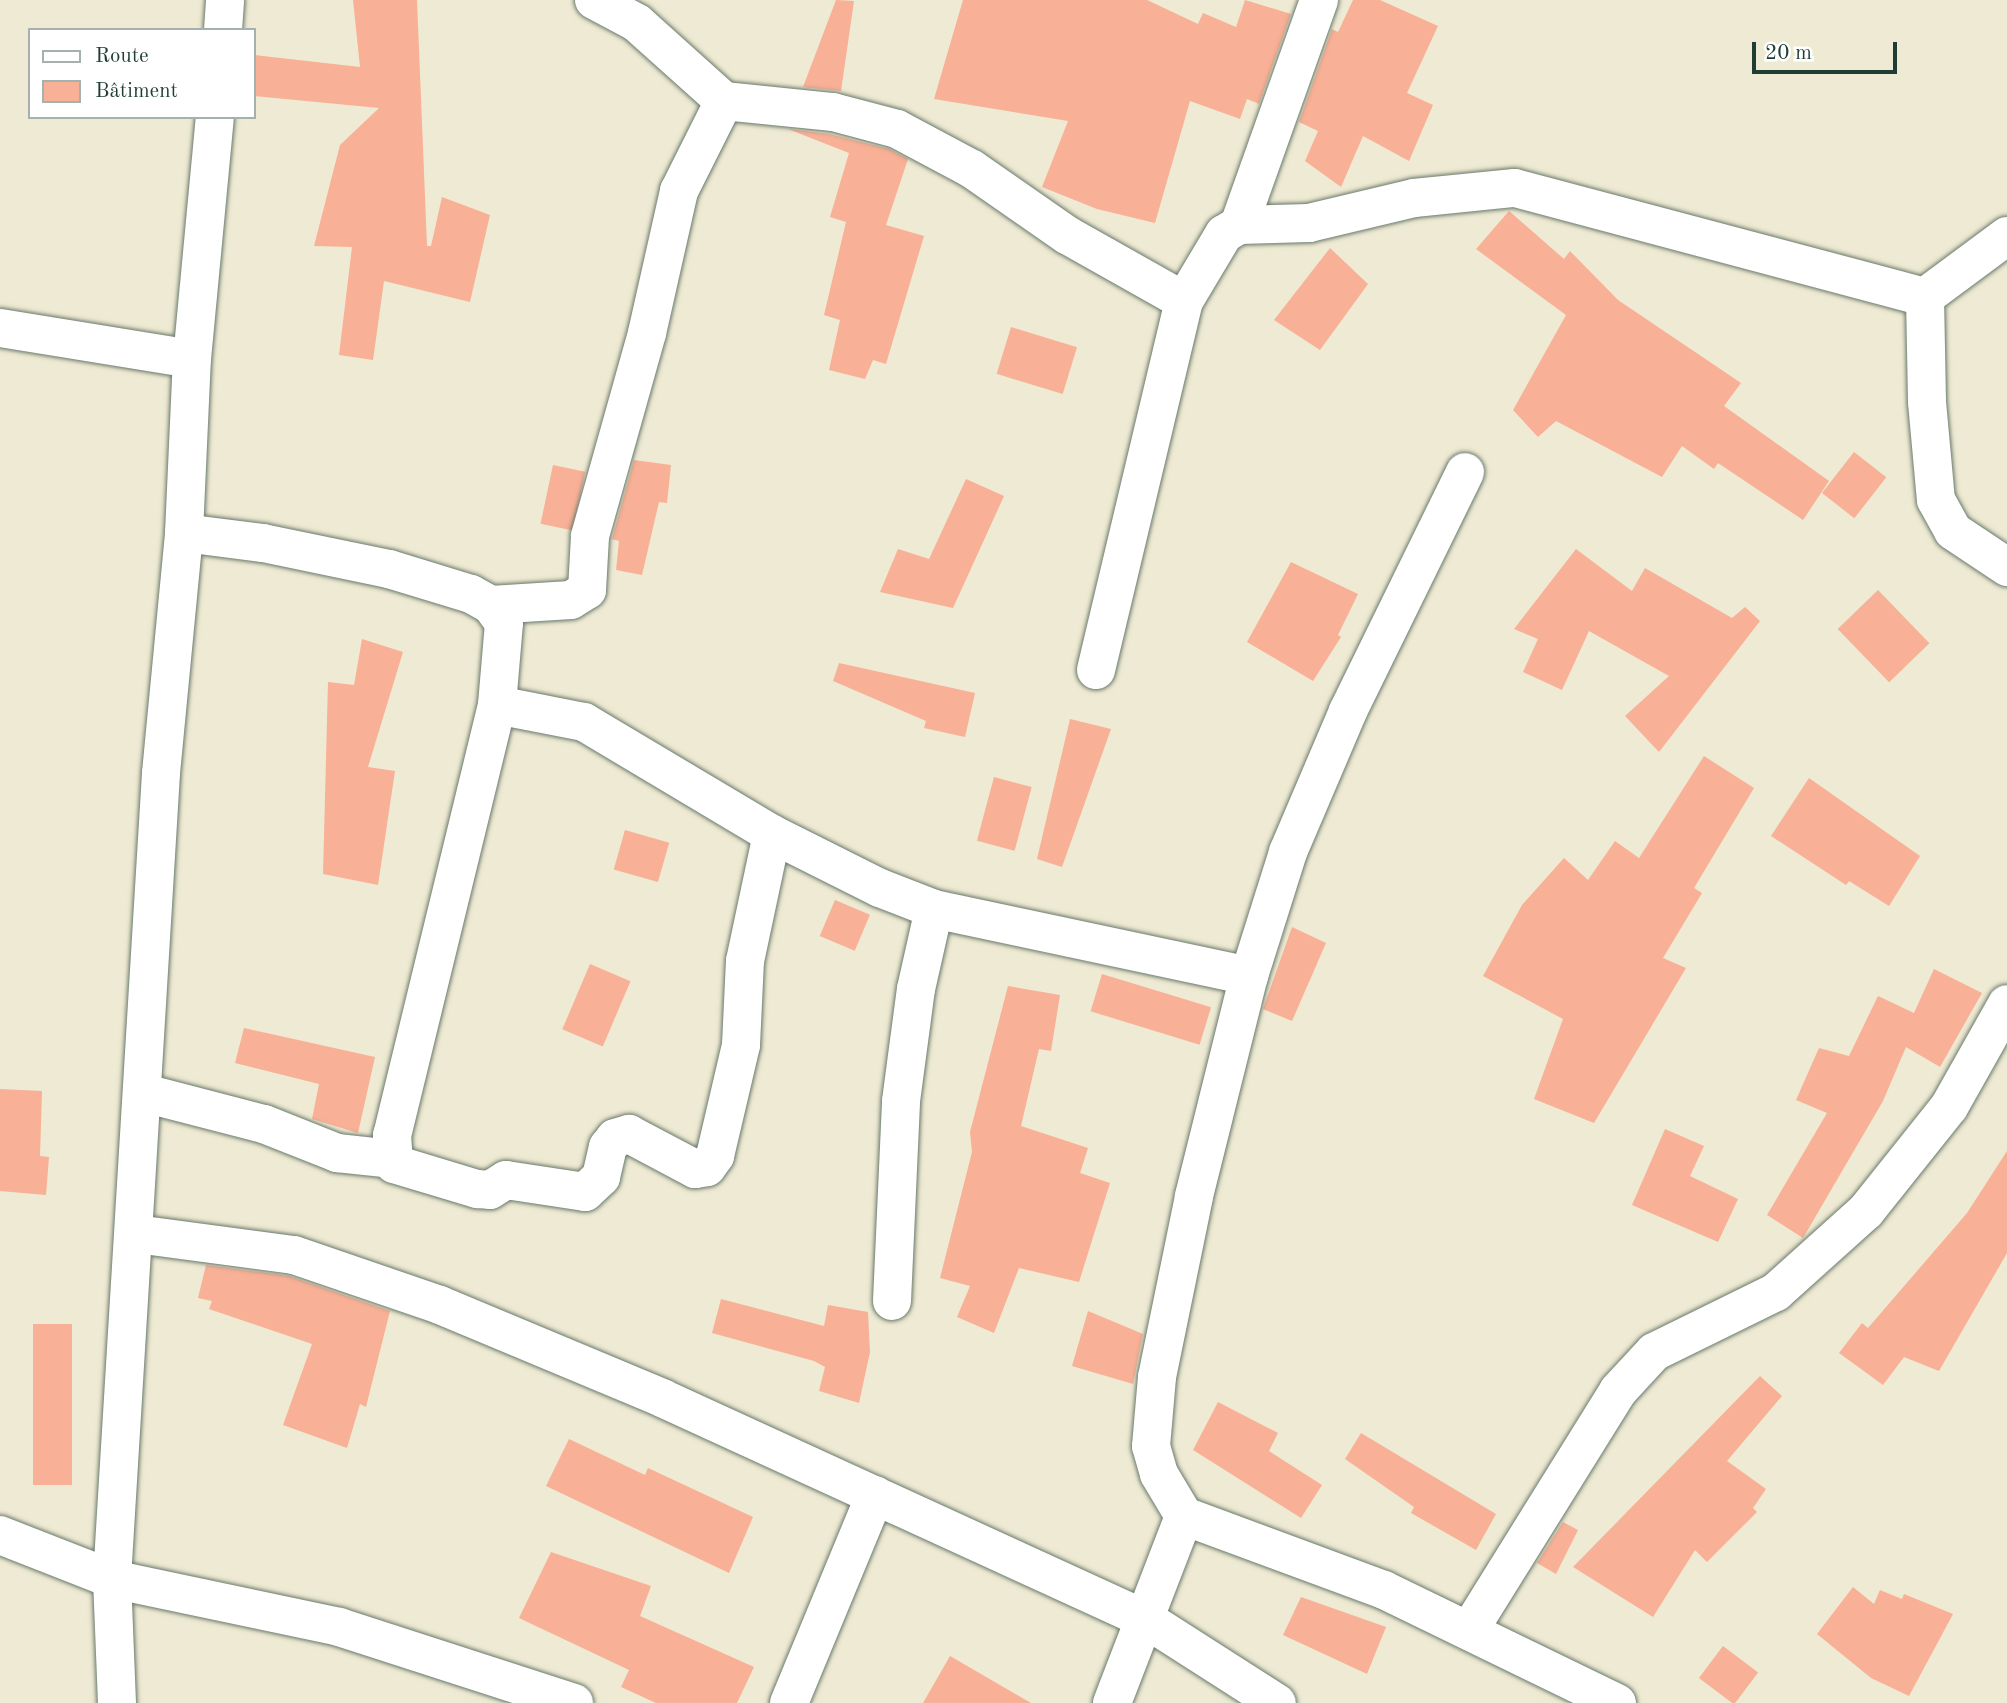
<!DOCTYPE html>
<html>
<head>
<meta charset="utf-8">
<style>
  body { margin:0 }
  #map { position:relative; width:2007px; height:1703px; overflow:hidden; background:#efead3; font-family:"Old Standard TT",serif }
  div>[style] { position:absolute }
  .building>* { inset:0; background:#f8b096; transform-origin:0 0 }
  .roads { filter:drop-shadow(0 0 2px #687a6c) drop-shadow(0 0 2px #687a6c) }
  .street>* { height:38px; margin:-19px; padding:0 19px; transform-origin:19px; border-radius:19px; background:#fff }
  span { translate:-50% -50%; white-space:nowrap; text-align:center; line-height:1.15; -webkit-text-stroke:5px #fff; paint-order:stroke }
  .legend { position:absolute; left:28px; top:28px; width:228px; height:91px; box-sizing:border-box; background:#fff; border:2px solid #a5b1ae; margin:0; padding:9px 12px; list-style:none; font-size:21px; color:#1f3d34 }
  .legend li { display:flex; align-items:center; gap:14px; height:35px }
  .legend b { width:35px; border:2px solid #a5b1ae }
  .scale { position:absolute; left:1752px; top:42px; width:145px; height:32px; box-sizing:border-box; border:4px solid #1f3d34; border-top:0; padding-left:9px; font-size:21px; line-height:24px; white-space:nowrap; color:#1f3d34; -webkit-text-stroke:5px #fff; paint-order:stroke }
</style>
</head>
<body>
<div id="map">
  <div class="building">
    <i style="clip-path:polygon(353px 0,417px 0,427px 246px,431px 246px,442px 197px,490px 215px,470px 302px,384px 281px,373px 360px,339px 355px,352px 247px,314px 246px,340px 145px,379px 108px,254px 96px,254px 55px,360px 67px)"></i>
    <i style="clip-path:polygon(836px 0,854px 1px,841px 91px,803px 87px)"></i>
    <i style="clip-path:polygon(963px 0,1147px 0,1198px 24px,1203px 13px,1236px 27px,1245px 0,1291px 14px,1259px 104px,1247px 99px,1240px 119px,1190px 101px,1155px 223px,1097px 209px,1042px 187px,1068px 121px,934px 99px)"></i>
    <i style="clip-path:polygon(1353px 0,1380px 0,1438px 26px,1407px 93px,1433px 105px,1409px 161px,1363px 136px,1341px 187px,1305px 161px,1318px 131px,1299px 122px,1332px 29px,1338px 32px)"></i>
    <i style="clip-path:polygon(788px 129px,829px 134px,889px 149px,908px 159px,886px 225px,924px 236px,886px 364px,873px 360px,865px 379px,829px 370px,840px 320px,824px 315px,846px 222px,830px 217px,849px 153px)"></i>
    <i style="clip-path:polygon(1509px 211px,1564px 259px,1570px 251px,1618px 300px,1741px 383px,1724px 406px,1829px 481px,1803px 520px,1718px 463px,1714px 469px,1682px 446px,1662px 477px,1556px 421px,1538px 437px,1513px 410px,1566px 315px,1476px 249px)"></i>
    <i style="clip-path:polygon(1330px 248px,1368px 284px,1320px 350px,1274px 320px)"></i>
    <i style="left:1011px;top:327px;width:69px;height:49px;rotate:17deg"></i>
    <i style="left:1854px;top:452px;width:41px;height:52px;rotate:38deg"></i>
    <i style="clip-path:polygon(634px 460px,671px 465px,667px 503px,659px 502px,642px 575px,616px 570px,619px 541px,612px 539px)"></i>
    <i style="left:553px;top:465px;width:33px;height:60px;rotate:12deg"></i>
    <i style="clip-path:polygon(966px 479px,1004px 496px,953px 608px,880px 592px,898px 549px,929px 559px)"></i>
    <i style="clip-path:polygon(1576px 549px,1632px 591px,1645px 568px,1732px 618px,1745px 607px,1760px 621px,1659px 752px,1625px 716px,1669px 676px,1589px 631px,1562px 690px,1523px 672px,1538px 639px,1514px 629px)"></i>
    <i style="clip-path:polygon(1291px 562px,1358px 594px,1338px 635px,1341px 637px,1313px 681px,1247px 642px)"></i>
    <i style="left:1878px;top:590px;width:74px;height:56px;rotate:46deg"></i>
    <i style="clip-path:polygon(362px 639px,403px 652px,368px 767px,395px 771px,378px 885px,323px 874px,328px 682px,354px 685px)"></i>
    <i style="clip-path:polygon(839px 663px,975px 693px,965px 737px,924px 728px,926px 721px,833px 681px)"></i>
    <i style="clip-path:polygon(1070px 719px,1111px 729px,1062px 867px,1037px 859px)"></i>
    <i style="clip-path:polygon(1704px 756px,1754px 788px,1694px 888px,1702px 893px,1663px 958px,1686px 968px,1594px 1123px,1534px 1099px,1563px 1019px,1483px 976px,1522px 905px,1564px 858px,1588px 880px,1615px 841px,1639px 858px)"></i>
    <i style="left:994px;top:777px;width:39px;height:66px;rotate:15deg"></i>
    <i style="clip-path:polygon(1809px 778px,1920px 856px,1889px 906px,1849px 881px,1846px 885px,1771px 836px)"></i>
    <i style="left:625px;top:830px;width:46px;height:41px;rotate:16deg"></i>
    <i style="left:835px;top:900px;width:38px;height:39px;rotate:23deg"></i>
    <i style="clip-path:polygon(1292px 927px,1326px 943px,1292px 1021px,1263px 1009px)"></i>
    <i style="left:590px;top:964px;width:44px;height:71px;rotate:23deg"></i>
    <i style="clip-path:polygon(1934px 969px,1982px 993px,1940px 1067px,1906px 1047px,1883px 1101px,1803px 1238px,1767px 1215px,1827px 1113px,1796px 1100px,1819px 1048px,1849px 1056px,1878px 996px,1914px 1013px)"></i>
    <i style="left:1102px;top:974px;width:114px;height:39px;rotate:17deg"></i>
    <i style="clip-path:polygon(1008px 986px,1060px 995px,1051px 1051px,1039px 1049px,1021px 1126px,1088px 1148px,1080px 1173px,1110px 1183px,1079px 1282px,1019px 1268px,994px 1333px,957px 1317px,970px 1286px,940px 1278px,972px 1152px,970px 1132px)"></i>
    <i style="clip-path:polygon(244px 1028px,375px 1057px,358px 1133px,312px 1119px,319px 1084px,235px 1063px)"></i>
    <i style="clip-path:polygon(0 1089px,42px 1091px,40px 1156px,49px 1157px,46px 1195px,0 1191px)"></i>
    <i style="clip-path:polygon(1665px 1129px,1704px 1146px,1690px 1176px,1738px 1199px,1718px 1242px,1632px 1205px)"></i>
    <i style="clip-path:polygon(2007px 1151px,2007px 1253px,1939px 1371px,1904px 1357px,1883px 1385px,1839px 1353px,1862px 1323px,1868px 1328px,1967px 1213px)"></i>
    <i style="clip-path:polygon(206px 1265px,289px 1276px,390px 1311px,366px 1407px,360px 1404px,347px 1448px,283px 1425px,312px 1344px,209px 1309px,212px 1301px,198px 1298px)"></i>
    <i style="clip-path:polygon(721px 1299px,824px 1326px,828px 1305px,868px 1312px,870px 1352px,859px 1403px,819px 1391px,825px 1367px,814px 1361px,712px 1333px)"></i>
    <i style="clip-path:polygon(1088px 1311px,1143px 1334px,1133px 1384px,1072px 1366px)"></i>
    <i style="left:33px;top:1324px;width:39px;height:161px"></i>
    <i style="clip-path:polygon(1760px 1376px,1782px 1396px,1727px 1461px,1766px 1489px,1753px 1508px,1757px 1512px,1707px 1562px,1695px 1550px,1653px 1617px,1573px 1567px)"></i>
    <i style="clip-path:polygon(1218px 1402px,1278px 1433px,1269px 1451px,1322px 1485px,1301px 1518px,1193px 1450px)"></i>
    <i style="clip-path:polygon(1361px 1433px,1496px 1514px,1476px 1550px,1411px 1513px,1414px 1507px,1345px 1459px)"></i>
    <i style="clip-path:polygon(569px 1439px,645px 1475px,648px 1468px,753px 1517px,729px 1573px,546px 1486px)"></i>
    <i style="clip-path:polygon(1563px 1522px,1578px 1530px,1556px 1574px,1537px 1563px)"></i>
    <i style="clip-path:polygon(551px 1552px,651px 1586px,640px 1616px,754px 1667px,737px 1703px,656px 1703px,621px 1687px,629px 1670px,519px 1618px)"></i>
    <i style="clip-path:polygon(1853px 1587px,1874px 1604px,1880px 1590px,1902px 1599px,1904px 1594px,1953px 1614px,1909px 1696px,1871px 1678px,1817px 1634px)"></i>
    <i style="clip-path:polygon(1301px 1597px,1386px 1627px,1367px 1674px,1283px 1635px)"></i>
    <i style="left:1723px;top:1646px;width:44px;height:40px;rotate:37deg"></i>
    <i style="clip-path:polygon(950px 1656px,1031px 1703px,923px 1703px)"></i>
  </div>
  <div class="roads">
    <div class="street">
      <i style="left:594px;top:0;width:49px;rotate:28.1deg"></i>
      <i style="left:637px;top:23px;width:117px;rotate:41.9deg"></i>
      <i style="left:724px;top:101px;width:110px;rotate:5.8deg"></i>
      <i style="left:833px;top:112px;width:66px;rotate:14.9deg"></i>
      <i style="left:897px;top:129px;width:85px;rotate:28.1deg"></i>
      <i style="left:972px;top:169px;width:116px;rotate:34.8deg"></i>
      <i style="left:1067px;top:235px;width:134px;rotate:29.4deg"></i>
      <i style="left:223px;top:30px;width:30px;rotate:-86deg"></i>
      <i style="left:1239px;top:225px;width:239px;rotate:-70.4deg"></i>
      <i style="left:2007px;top:236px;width:102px;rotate:143.4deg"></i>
      <i style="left:1925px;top:297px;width:105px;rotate:88.9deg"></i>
      <i style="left:1927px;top:402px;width:98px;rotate:84.8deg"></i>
      <i style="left:1936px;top:500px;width:35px;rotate:61deg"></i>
      <i style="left:1953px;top:531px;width:65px;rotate:33.7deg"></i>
      <i style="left:0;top:328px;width:194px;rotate:9.2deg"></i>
      <i style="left:184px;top:533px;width:80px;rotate:7.2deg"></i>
      <i style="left:263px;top:543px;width:129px;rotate:11.7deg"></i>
      <i style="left:389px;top:569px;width:86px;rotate:17deg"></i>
      <i style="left:471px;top:594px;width:23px;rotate:29deg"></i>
      <i style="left:491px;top:605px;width:22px;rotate:54deg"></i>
      <i style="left:504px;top:623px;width:82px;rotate:94.9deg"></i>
      <i style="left:497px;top:705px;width:89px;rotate:11.1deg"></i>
      <i style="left:584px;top:722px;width:219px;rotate:30.8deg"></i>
      <i style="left:772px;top:834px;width:121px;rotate:26.6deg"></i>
      <i style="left:880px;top:888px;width:58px;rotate:21.3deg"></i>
      <i style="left:934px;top:909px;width:322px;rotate:12deg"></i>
      <i style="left:491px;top:605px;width:80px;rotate:-3.6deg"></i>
      <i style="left:571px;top:600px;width:19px;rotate:-32deg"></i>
      <i style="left:587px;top:590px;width:54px;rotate:-86.8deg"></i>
      <i style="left:590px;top:536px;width:211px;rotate:-74.3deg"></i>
      <i style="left:647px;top:333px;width:146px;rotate:-77.3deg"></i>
      <i style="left:679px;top:191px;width:101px;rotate:-63.4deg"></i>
      <i style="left:1096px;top:670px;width:379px;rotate:-76.6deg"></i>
      <i style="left:1184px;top:301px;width:78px;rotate:-59.2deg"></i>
      <i style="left:1224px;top:234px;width:17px;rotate:-31deg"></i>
      <i style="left:1239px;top:225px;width:70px;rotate:-1.6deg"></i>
      <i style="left:1309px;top:223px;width:108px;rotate:-13.4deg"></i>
      <i style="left:1414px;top:198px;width:101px;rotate:-5.7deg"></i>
      <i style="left:1515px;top:188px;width:424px;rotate:14.9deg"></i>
      <i style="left:497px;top:705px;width:443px;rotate:103.7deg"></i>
      <i style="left:392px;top:1135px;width:29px;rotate:86deg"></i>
      <i style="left:394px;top:1164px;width:87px;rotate:16.8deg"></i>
      <i style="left:477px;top:1189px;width:13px;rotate:4deg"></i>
      <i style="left:490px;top:1190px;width:19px;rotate:-32deg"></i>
      <i style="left:506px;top:1180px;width:80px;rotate:8.6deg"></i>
      <i style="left:585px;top:1192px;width:22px;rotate:-43deg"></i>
      <i style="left:601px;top:1177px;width:31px;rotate:-77deg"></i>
      <i style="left:608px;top:1147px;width:11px;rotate:-52deg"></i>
      <i style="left:615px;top:1138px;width:15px;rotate:-16deg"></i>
      <i style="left:629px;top:1134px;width:75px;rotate:27.9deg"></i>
      <i style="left:695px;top:1169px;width:12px;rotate:-9deg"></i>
      <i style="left:707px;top:1167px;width:14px;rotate:-54deg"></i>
      <i style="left:715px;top:1156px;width:114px;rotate:-76.8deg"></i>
      <i style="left:741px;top:1045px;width:84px;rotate:-87.3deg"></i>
      <i style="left:745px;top:961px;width:130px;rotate:-78deg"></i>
      <i style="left:144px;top:1093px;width:124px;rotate:14.5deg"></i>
      <i style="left:264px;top:1124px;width:79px;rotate:21.7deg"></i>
      <i style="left:337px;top:1153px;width:55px;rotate:6.2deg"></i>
      <i style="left:136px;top:1234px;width:159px;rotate:7.6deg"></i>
      <i style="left:294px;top:1255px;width:154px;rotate:18.9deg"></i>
      <i style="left:440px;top:1305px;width:241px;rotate:22.7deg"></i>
      <i style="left:662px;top:1398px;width:533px;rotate:24.6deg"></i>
      <i style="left:1147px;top:1620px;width:154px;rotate:32.6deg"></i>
      <i style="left:892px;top:1301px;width:200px;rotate:-87.4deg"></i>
      <i style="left:901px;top:1101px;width:113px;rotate:-82.4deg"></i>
      <i style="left:916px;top:989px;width:82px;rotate:-77.3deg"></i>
      <i style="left:1184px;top:1516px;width:213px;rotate:20.3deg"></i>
      <i style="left:1384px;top:1590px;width:259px;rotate:25.9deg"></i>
      <i style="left:0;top:1535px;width:120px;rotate:21.4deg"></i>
      <i style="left:112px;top:1579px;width:232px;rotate:11.9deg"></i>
      <i style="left:339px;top:1627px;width:247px;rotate:17.9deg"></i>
      <i style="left:1470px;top:1629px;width:280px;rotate:-58.1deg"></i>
      <i style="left:1618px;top:1391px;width:53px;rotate:-47.3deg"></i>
      <i style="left:1654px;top:1352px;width:136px;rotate:-26.2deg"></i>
      <i style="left:1776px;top:1292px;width:121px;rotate:-42deg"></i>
      <i style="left:1866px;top:1211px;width:133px;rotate:-51.4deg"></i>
      <i style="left:1949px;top:1107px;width:118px;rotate:-60.6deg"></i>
      <i style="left:117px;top:1703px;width:124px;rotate:-92.3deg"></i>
      <i style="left:112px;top:1579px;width:807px;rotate:-86.52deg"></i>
      <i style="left:161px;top:773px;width:241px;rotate:-84.5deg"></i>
      <i style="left:184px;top:533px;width:174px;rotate:-87.4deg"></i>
      <i style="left:192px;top:359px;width:243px;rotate:-84.6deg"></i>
      <i style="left:789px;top:1703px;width:225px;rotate:-67.5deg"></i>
      <i style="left:1112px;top:1703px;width:200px;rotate:-68.9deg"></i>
      <i style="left:1184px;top:1516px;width:49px;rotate:-120.8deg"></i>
      <i style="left:1159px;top:1474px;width:29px;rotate:-106deg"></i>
      <i style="left:1151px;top:1446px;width:69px;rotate:-85deg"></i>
      <i style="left:1157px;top:1377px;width:185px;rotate:-78.4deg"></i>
      <i style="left:1194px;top:1196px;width:227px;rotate:-76deg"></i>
      <i style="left:1249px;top:976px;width:130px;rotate:-72.5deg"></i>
      <i style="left:1288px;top:852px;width:153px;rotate:-66.9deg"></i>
      <i style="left:1348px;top:711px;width:266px;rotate:-63.9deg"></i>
    </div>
  </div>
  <ul class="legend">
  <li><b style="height:9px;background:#fff"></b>Route</li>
  <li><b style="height:19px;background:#f8b096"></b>Bâtiment</li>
  </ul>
  <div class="scale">20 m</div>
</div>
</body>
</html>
